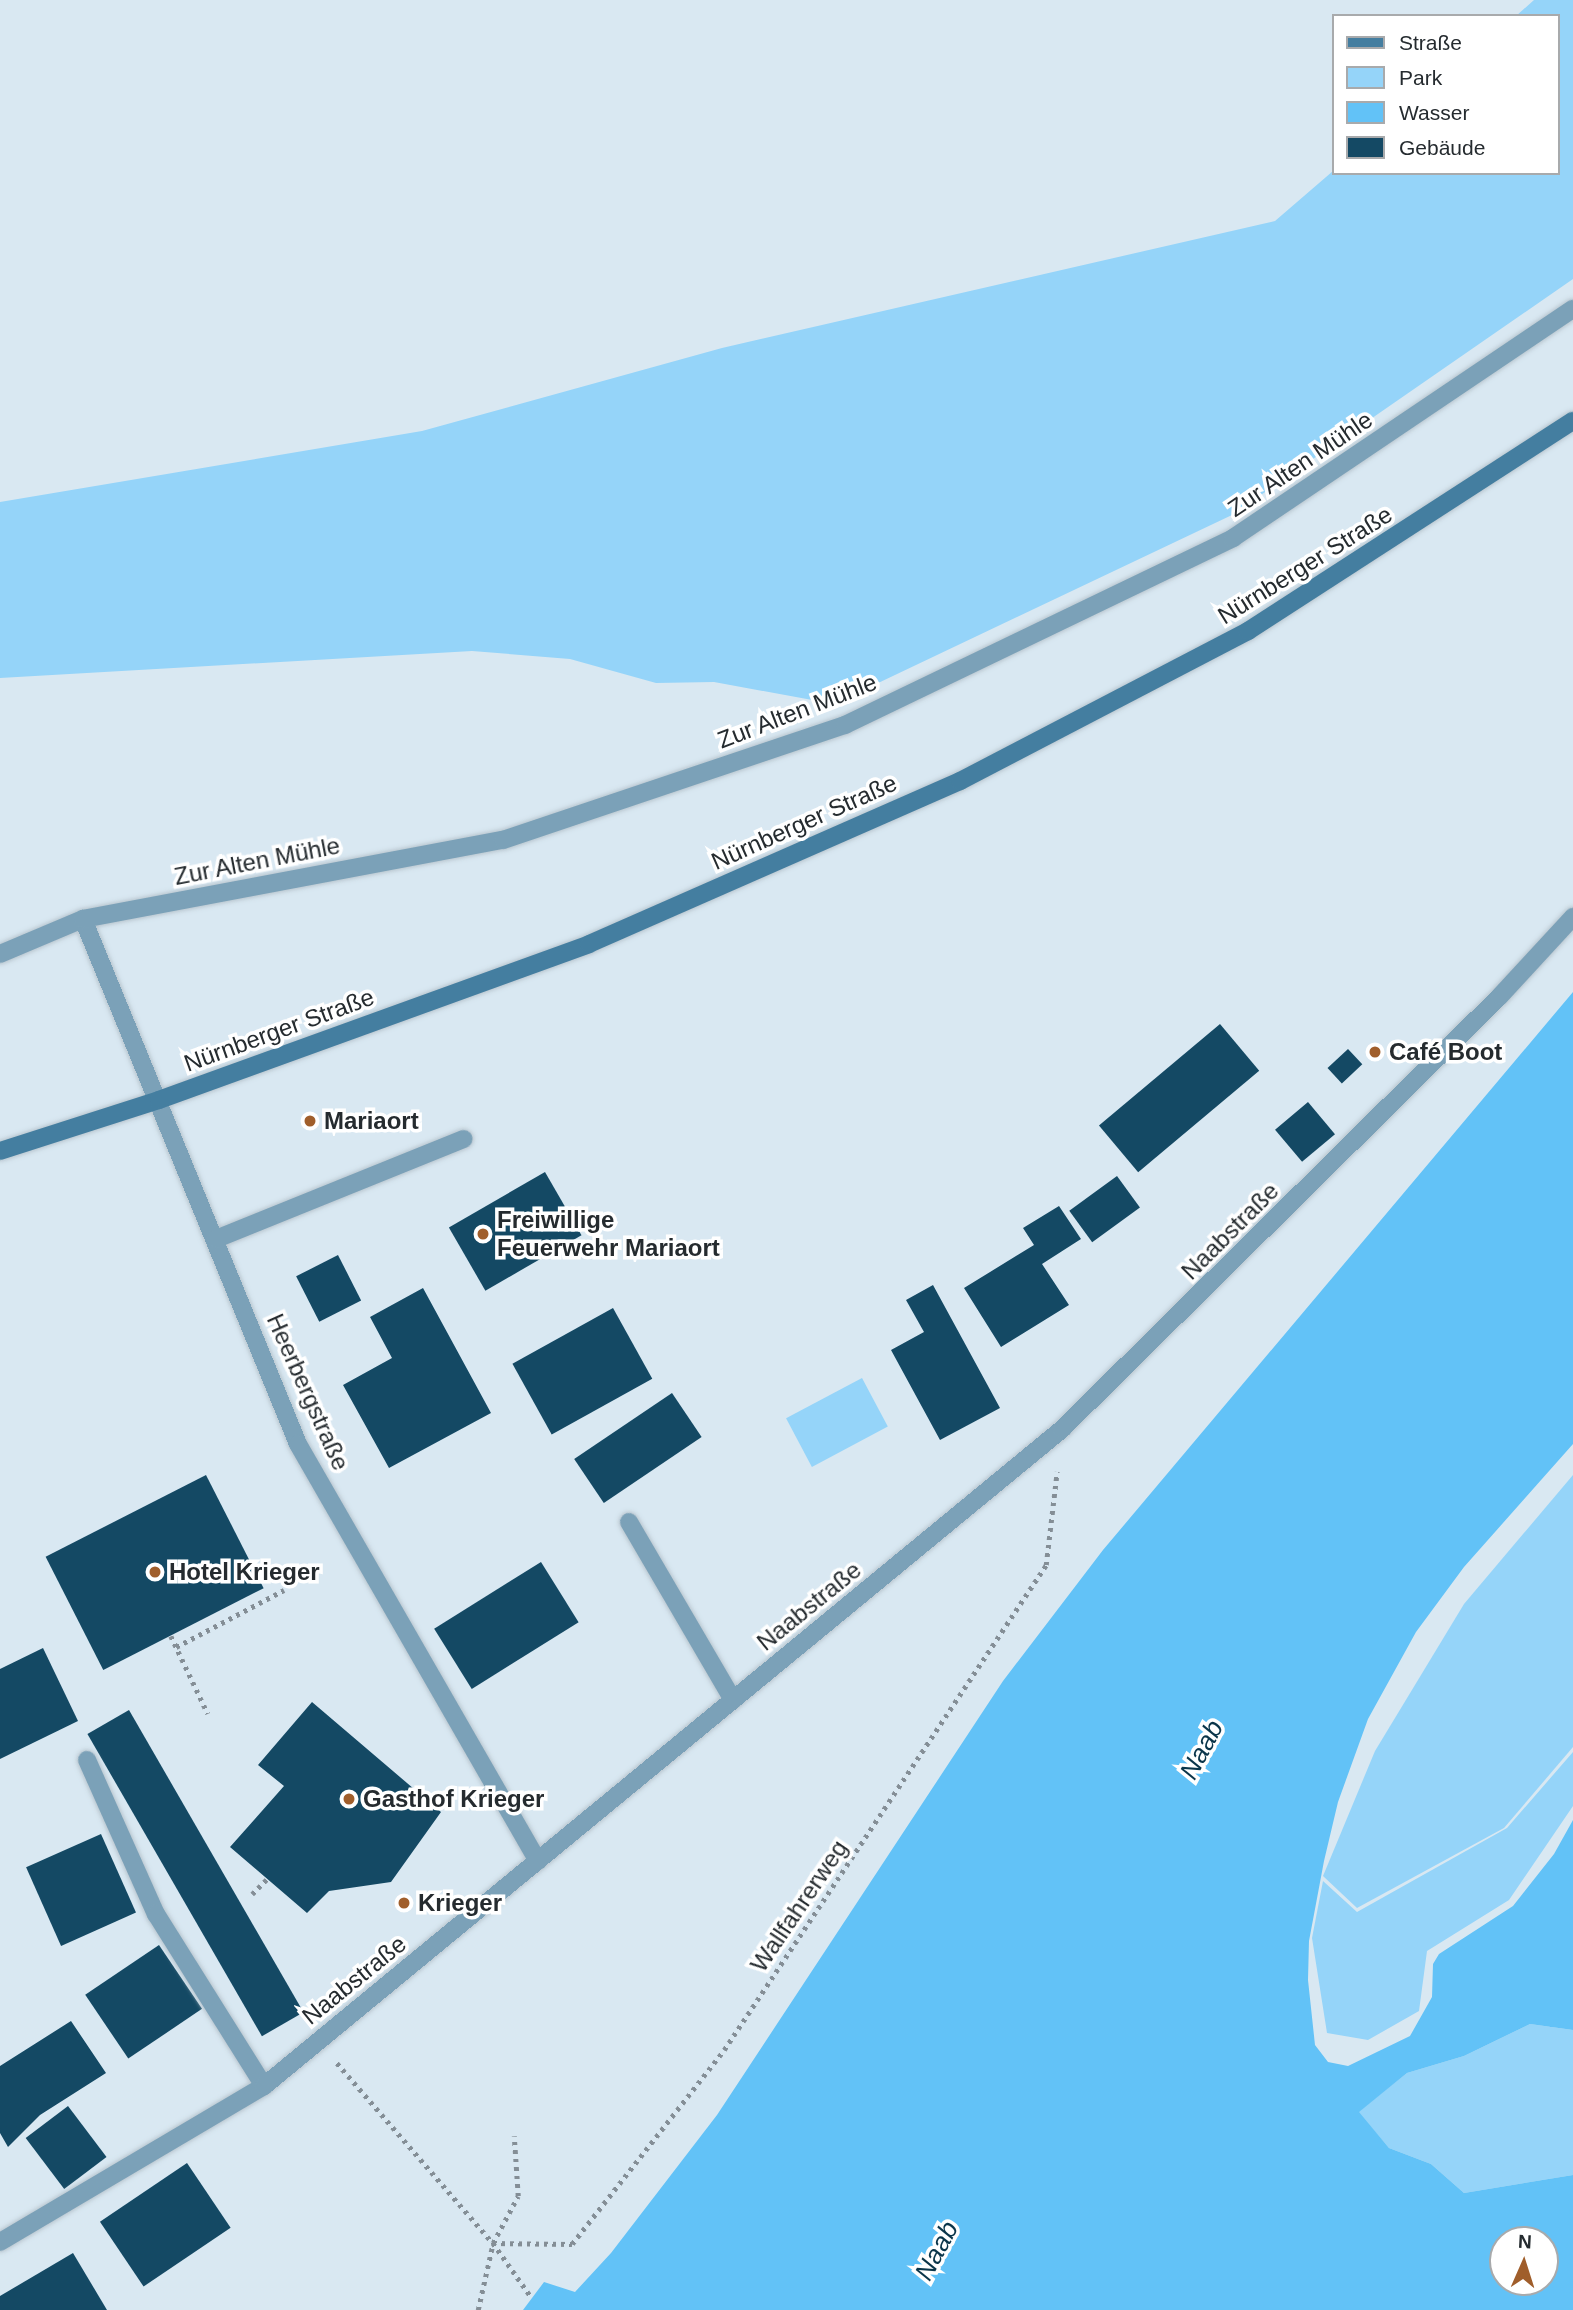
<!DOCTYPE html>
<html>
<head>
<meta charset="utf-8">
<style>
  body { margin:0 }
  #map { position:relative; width:1573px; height:2310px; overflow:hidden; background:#d9e8f2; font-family:Arial,sans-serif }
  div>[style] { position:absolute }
  .green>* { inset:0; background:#95d4f9; transform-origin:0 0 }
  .water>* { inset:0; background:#62c2f7 }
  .building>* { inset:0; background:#144964; transform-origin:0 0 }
  .path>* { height:4.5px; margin-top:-2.25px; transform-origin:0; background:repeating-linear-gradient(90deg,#848e96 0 3.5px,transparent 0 8.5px) }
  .roads { filter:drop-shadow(0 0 2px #b9c6cf) drop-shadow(0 0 2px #b9c6cf) }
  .service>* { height:18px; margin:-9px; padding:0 9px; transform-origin:9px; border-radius:9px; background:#7ba1b8 }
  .minor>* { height:18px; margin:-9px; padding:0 9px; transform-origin:9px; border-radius:9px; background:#7ba1b8 }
  .secondary>* { height:18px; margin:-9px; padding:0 9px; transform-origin:9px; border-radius:9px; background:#447ea0 }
  .dots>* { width:19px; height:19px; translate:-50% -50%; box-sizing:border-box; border:4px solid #fff; border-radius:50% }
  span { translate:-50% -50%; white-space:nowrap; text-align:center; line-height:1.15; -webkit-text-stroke:7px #fff; paint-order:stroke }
  .street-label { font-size:24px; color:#252b2f }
  .poi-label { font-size:24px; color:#252b2f; font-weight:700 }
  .left { translate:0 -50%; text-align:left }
  .water-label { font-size:26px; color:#0a354a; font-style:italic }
  .legend { position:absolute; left:1332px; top:14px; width:228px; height:161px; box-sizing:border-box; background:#fff; border:2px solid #a8aaac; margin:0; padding:9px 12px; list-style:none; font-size:21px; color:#252b2f }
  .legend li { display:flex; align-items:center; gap:14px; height:35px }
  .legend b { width:35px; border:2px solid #a8aaac }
  .north { position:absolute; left:1489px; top:2226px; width:70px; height:70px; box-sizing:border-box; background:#fff; border:2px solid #a8aaac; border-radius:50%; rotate:3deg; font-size:19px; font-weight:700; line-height:28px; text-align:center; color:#252b2f }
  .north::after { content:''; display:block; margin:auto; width:24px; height:32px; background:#a05e2b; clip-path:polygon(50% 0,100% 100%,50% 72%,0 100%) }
</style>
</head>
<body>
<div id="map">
  <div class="green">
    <i style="clip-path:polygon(1534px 0,1573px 0,1573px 279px,1232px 515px,834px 704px,714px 682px,656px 683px,570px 659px,472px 651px,0 678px,0 502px,422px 431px,722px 348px,1275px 221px,1333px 171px,1557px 173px,1557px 16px,1516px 16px)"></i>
    <i style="left:862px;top:1378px;width:55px;height:86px;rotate:62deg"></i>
    <i style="clip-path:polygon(1573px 1475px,1573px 1747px,1504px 1828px,1357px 1908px,1323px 1876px,1375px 1751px,1464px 1604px)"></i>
    <i style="clip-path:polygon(1573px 1752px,1573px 1806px,1509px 1900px,1427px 1951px,1419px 2011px,1368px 2040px,1327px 2033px,1312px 1938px,1323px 1881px,1357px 1912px,1507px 1828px)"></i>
    <i style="clip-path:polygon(1530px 2024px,1573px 2030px,1573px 2175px,1464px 2193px,1431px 2164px,1389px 2148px,1358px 2112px,1407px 2073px,1464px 2056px)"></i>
  </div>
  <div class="water">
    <i style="clip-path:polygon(evenodd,1573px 992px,1573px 1444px,1464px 1567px,1416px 1632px,1368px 1719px,1338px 1802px,1324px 1861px,1309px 1941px,1308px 1980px,1315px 2045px,1328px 2062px,1348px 2066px,1410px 2036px,1432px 1997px,1433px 1964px,1439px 1954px,1513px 1906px,1554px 1854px,1573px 1820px,1573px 2030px,1530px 2024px,1464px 2056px,1407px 2073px,1359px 2112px,1389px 2148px,1431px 2164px,1464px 2193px,1573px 2175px,1573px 2310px,523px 2310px,544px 2282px,575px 2292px,611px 2253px,717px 2115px,1003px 1681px,1103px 1550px,1573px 992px,1545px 2240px,1545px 2282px,1503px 2282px,1503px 2240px,1545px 2240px)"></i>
  </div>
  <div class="building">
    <i style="left:1220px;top:1024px;width:61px;height:158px;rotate:50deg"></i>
    <i style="left:1348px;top:1049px;width:21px;height:28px;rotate:47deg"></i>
    <i style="left:1308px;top:1102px;width:42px;height:43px;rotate:50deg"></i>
    <i style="left:545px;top:1172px;width:73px;height:111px;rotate:60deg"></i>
    <i style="left:1117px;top:1176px;width:39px;height:59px;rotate:54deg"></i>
    <i style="clip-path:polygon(1059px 1206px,1081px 1239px,1042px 1264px,1069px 1305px,1001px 1347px,964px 1288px,1034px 1245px,1023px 1228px)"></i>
    <i style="left:338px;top:1255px;width:51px;height:47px;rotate:63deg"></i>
    <i style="clip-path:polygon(933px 1285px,1000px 1408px,940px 1440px,891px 1350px,924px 1332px,906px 1300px)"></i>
    <i style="clip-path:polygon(423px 1288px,491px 1413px,389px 1468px,343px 1385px,392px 1358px,370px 1317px)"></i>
    <i style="left:613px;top:1308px;width:81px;height:115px;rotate:61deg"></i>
    <i style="left:672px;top:1393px;width:53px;height:118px;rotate:56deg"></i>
    <i style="left:206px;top:1475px;width:127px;height:180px;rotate:63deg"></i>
    <i style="left:541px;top:1562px;width:71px;height:126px;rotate:58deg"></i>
    <i style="clip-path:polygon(43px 1648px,78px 1721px,0 1759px,0 1669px)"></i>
    <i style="clip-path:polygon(312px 1702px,441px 1812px,391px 1882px,329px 1891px,307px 1913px,230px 1847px,284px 1786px,258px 1765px)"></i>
    <i style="left:129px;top:1710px;width:349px;height:48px;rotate:60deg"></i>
    <i style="left:101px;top:1834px;width:86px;height:82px;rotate:66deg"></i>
    <i style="left:159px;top:1945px;width:77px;height:89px;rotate:56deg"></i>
    <i style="clip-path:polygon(71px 2021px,106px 2073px,40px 2115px,8px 2147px,0 2133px,0 2066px)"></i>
    <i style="left:68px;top:2106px;width:64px;height:53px;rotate:53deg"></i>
    <i style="left:187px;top:2163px;width:78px;height:105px;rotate:56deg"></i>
    <i style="clip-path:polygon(73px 2253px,107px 2310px,0 2310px,0 2296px)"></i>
  </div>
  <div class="path">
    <i style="left:171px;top:1636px;width:86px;rotate:64.6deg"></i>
    <i style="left:176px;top:1647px;width:122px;rotate:-27.8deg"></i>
    <i style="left:252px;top:1894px;width:21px;rotate:-45deg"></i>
    <i style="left:337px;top:2063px;width:238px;rotate:49.1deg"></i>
    <i style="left:493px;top:2243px;width:67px;rotate:54.7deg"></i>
    <i style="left:493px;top:2243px;width:79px;rotate:0.7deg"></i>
    <i style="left:572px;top:2244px;width:246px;rotate:-51.9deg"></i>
    <i style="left:724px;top:2050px;width:582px;rotate:-56.42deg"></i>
    <i style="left:1046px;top:1565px;width:94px;rotate:-83.3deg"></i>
    <i style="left:478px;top:2310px;width:69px;rotate:-77.4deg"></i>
    <i style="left:493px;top:2243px;width:53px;rotate:-62deg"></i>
    <i style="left:518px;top:2196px;width:60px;rotate:-93.8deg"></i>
  </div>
  <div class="roads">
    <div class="service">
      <i style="left:629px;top:1522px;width:206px;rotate:59.7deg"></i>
      <i style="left:87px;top:1760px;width:169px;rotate:65.9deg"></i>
      <i style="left:156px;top:1914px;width:203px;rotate:57.9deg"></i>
    </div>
    <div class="minor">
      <i style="left:83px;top:919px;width:567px;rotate:67.73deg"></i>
      <i style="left:298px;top:1444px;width:481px;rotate:60.1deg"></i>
      <i style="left:0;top:954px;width:90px;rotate:-22.9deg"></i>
      <i style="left:83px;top:919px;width:427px;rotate:-10.7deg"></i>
      <i style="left:503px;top:840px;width:361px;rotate:-18.6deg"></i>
      <i style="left:845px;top:725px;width:431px;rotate:-25.7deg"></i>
      <i style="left:1233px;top:538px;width:410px;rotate:-34deg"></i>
      <i style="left:216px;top:1239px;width:267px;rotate:-22deg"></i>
      <i style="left:0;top:2242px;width:307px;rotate:-30.6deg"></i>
      <i style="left:264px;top:2086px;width:1034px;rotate:-39.46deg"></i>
      <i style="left:1062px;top:1429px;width:616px;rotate:-44.67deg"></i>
      <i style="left:1500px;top:996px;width:108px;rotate:-47.3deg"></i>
    </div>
    <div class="secondary">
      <i style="left:0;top:1151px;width:167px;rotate:-17.8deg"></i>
      <i style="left:159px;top:1100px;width:457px;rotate:-19.9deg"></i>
      <i style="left:589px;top:944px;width:405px;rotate:-23.7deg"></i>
      <i style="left:960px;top:781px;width:325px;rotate:-27.5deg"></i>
      <i style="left:1248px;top:631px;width:387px;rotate:-32.9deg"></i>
    </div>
  </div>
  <div class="dots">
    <i style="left:1375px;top:1052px;background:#a05e2b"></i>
    <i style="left:310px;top:1121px;background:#a05e2b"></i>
    <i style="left:483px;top:1234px;background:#a05e2b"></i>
    <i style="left:155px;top:1572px;background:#a05e2b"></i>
    <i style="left:349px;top:1799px;background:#a05e2b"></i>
    <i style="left:404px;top:1903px;background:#a05e2b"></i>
  </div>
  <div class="street-label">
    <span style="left:1300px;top:464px;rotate:-34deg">Zur Alten Mühle</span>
    <span style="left:1305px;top:565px;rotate:-32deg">Nürnberger Straße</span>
    <span style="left:797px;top:711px;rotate:-21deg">Zur Alten Mühle</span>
    <span style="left:804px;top:822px;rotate:-24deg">Nürnberger Straße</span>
    <span style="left:257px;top:861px;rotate:-11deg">Zur Alten Mühle</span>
    <span style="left:279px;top:1030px;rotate:-20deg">Nürnberger Straße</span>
    <span style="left:1230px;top:1231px;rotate:-45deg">Naabstraße</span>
    <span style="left:308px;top:1392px;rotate:66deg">Heerbergstraße</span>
    <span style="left:809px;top:1606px;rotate:-39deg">Naabstraße</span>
    <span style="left:799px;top:1906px;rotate:-56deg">Wallfahrerweg</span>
    <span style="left:354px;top:1980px;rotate:-39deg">Naabstraße</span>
  </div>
  <div class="poi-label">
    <span class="left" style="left:1389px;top:1052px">Café Boot</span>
    <span class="left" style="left:324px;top:1121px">Mariaort</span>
    <span class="left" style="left:497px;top:1234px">Freiwillige<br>Feuerwehr Mariaort</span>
    <span class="left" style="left:169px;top:1572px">Hotel Krieger</span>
    <span class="left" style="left:363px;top:1799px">Gasthof Krieger</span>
    <span class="left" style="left:418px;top:1903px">Krieger</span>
  </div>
  <div class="water-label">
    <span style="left:1202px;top:1750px;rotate:-62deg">Naab</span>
    <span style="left:937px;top:2251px;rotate:-62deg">Naab</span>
  </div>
  <ul class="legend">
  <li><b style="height:9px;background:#447ea0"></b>Straße</li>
  <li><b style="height:19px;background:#95d4f9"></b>Park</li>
  <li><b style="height:19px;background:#62c2f7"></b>Wasser</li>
  <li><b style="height:19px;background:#144964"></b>Gebäude</li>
  </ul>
  <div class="north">N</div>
</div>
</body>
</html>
